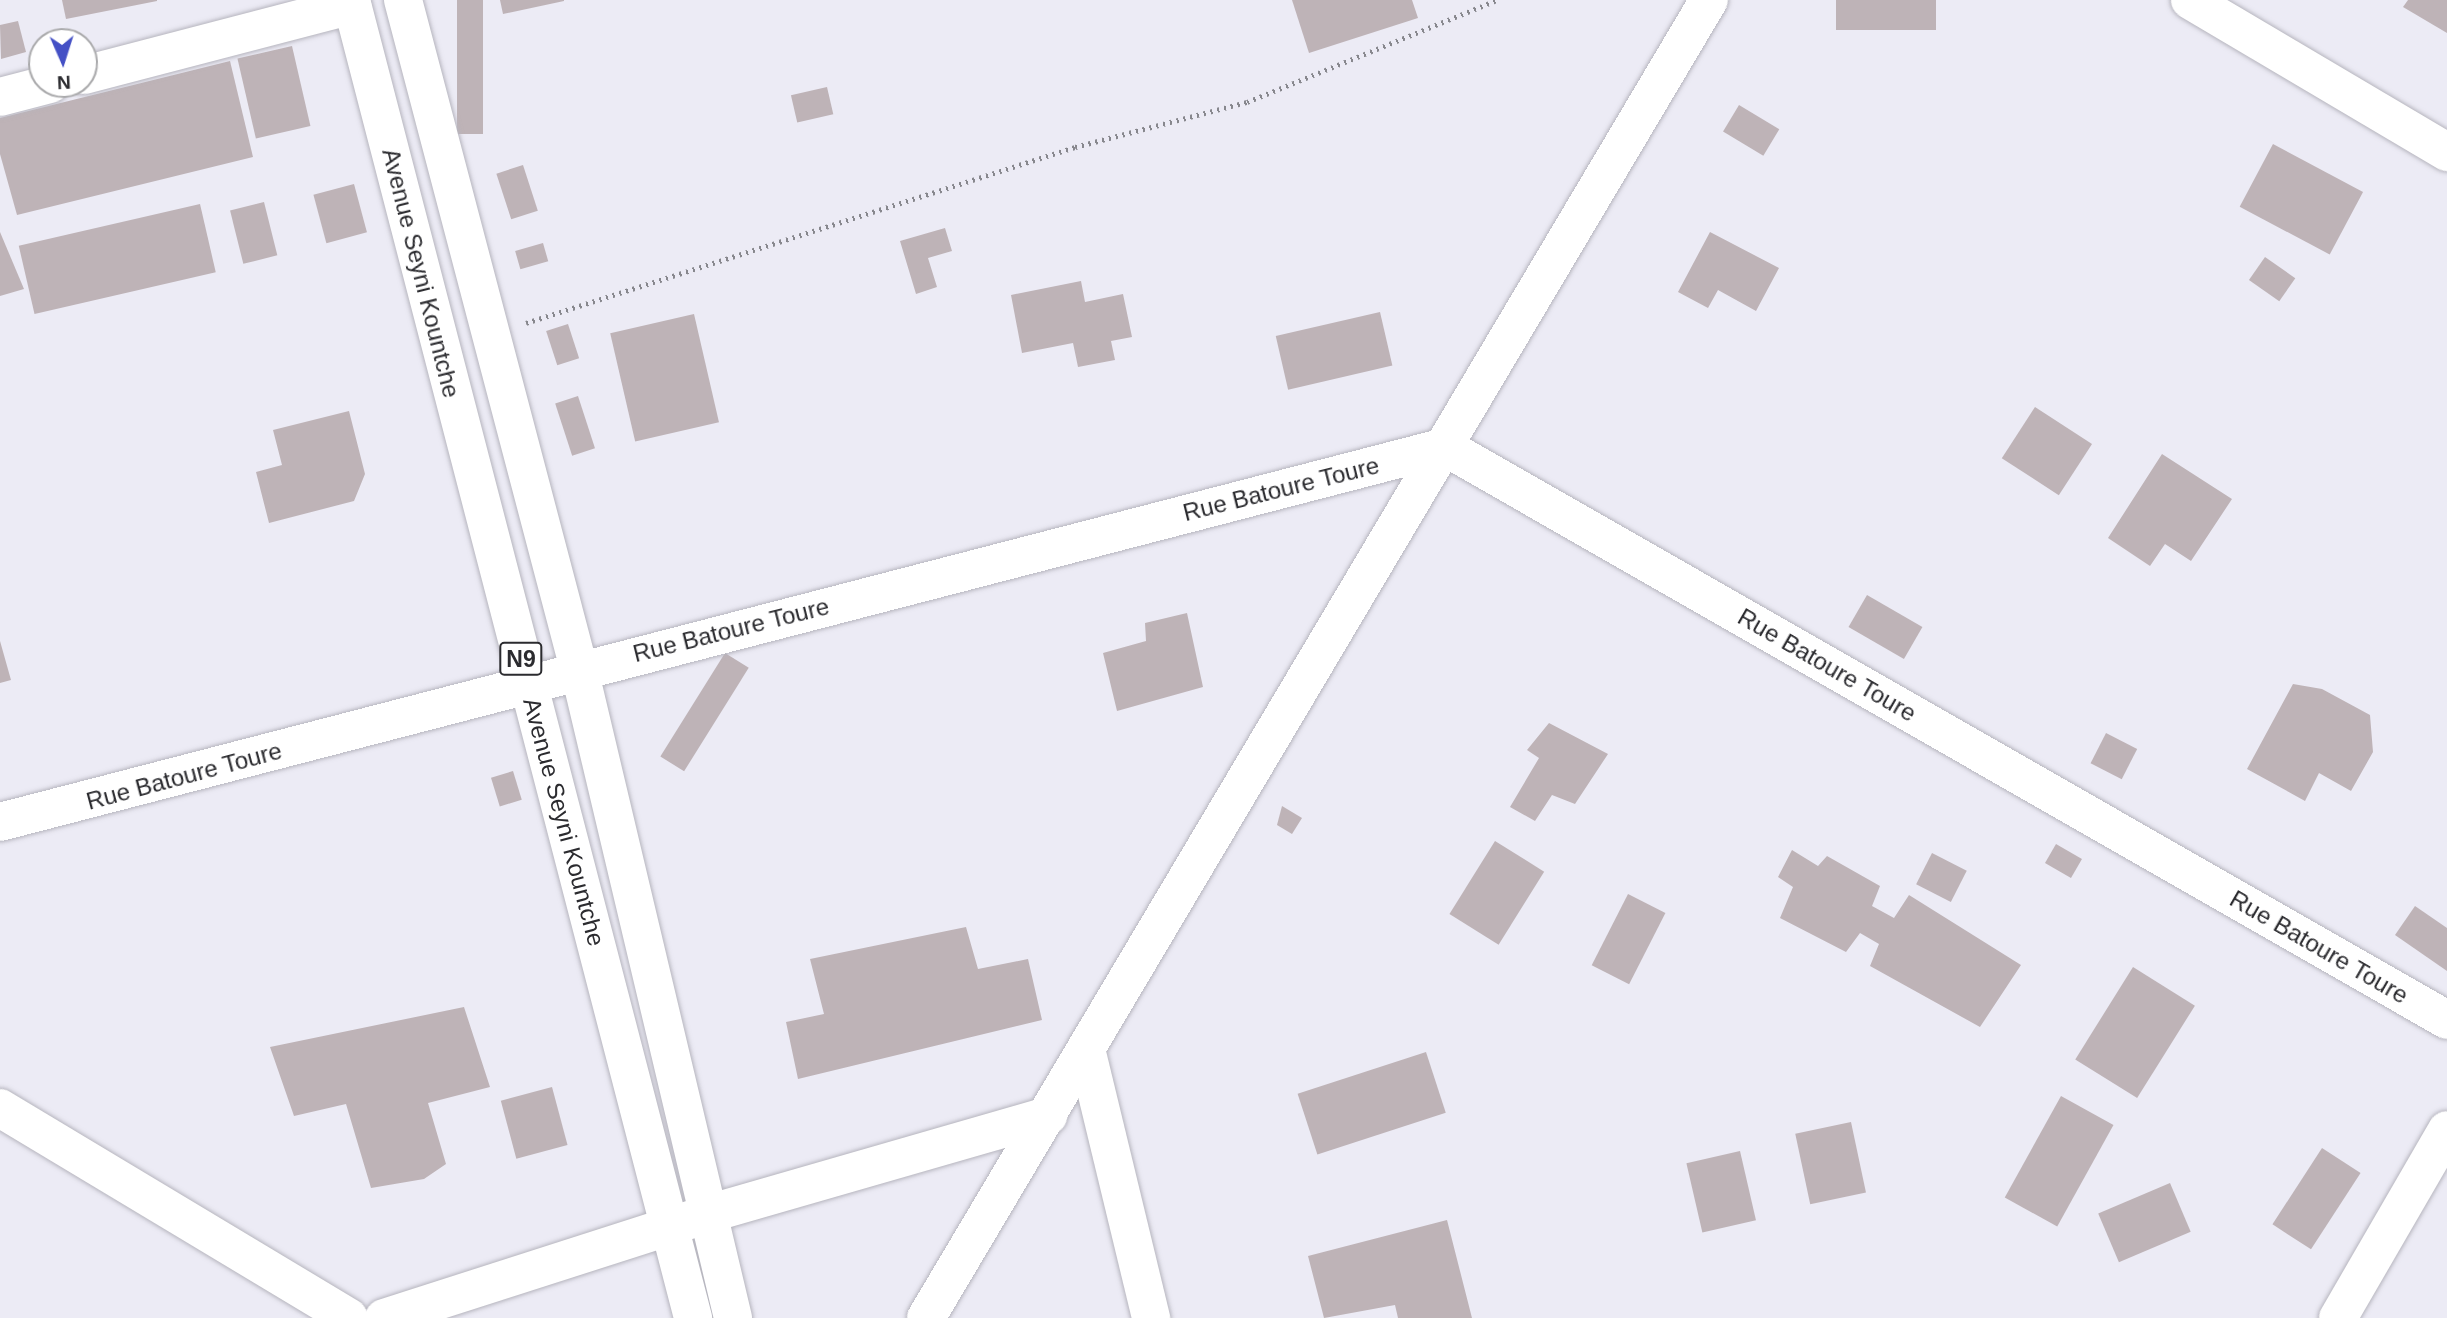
<!DOCTYPE html>
<html>
<head>
<meta charset="utf-8">
<style>
  body { margin:0 }
  #map { position:relative; width:2447px; height:1318px; overflow:hidden; background:#ecebf5; font-family:Arial,sans-serif }
  div>[style] { position:absolute }
  .building>* { inset:0; background:#beb3b7; transform-origin:0 0 }
  .path>* { height:4.5px; margin-top:-2.25px; transform-origin:0; background:repeating-linear-gradient(90deg,#87878d 0 2px,transparent 0 7px) }
  .roads { filter:drop-shadow(0 0 2px #b6b5be) drop-shadow(0 0 2px #b6b5be) }
  .minor>* { height:38px; margin:-19px; padding:0 19px; transform-origin:19px; border-radius:19px; background:#fff }
  .highway>* { height:38px; margin:-19px; padding:0 19px; transform-origin:19px; border-radius:19px; background:#fff }
  span { translate:-50% -50%; white-space:nowrap; text-align:center; line-height:1.15; -webkit-text-stroke:6px #fff; paint-order:stroke }
  .shield-label span { padding:2px 5px; background:#fff; border:2px solid; border-radius:5px; -webkit-text-stroke-width:0 }
  .shield-label { font-size:23px; color:#2b2b2f; font-weight:700 }
  .street-label { font-size:24px; color:#2b2b2f }
  .north { position:absolute; left:28px; top:28px; width:70px; height:70px; box-sizing:border-box; background:#fff; border:2px solid #aaaaac; border-radius:50%; rotate:177deg; font-size:19px; font-weight:700; line-height:28px; text-align:center; color:#2b2b2f }
  .north::after { content:''; display:block; margin:auto; width:24px; height:32px; background:#4450c5; clip-path:polygon(50% 0,100% 100%,50% 72%,0 100%) }
</style>
</head>
<body>
<div id="map">
  <div class="building">
    <i style="clip-path:polygon(62px 0,157px 0,157px 1px,66px 19px)"></i>
    <i style="left:457px;top:0;width:26px;height:134px"></i>
    <i style="clip-path:polygon(500px 0,564px 0,564px 1px,503px 14px)"></i>
    <i style="clip-path:polygon(1292px 0,1412px 0,1418px 18px,1309px 53px)"></i>
    <i style="left:1836px;top:0;width:100px;height:30px"></i>
    <i style="clip-path:polygon(2408px 0,2447px 0,2447px 33px,2403px 7px)"></i>
    <i style="clip-path:polygon(18px 21px,26px 52px,1px 59px,0 25px)"></i>
    <i style="left:292px;top:46px;width:82px;height:56px;rotate:77deg"></i>
    <i style="clip-path:polygon(230px 61px,253px 157px,17px 215px,0 154px,0 118px)"></i>
    <i style="left:827px;top:87px;width:28px;height:37px;rotate:77deg"></i>
    <i style="left:1739px;top:105px;width:47px;height:31px;rotate:31deg"></i>
    <i style="left:2273px;top:144px;width:102px;height:71px;rotate:28deg"></i>
    <i style="left:523px;top:165px;width:48px;height:28px;rotate:72deg"></i>
    <i style="left:354px;top:184px;width:50px;height:42px;rotate:75deg"></i>
    <i style="left:264px;top:202px;width:55px;height:35px;rotate:76deg"></i>
    <i style="left:200px;top:204px;width:70px;height:186px;rotate:77deg"></i>
    <i style="clip-path:polygon(945px 228px,952px 251px,928px 258px,937px 287px,916px 294px,900px 241px)"></i>
    <i style="clip-path:polygon(0 232px,24px 289px,0 296px)"></i>
    <i style="clip-path:polygon(1710px 232px,1779px 268px,1756px 311px,1718px 290px,1708px 308px,1678px 292px)"></i>
    <i style="left:543px;top:243px;width:19px;height:29px;rotate:74deg"></i>
    <i style="left:2265px;top:257px;width:37px;height:28px;rotate:35deg"></i>
    <i style="clip-path:polygon(1081px 281px,1085px 302px,1123px 294px,1132px 337px,1111px 341px,1115px 360px,1078px 367px,1073px 343px,1022px 353px,1011px 295px)"></i>
    <i style="left:1380px;top:312px;width:55px;height:107px;rotate:77deg"></i>
    <i style="left:694px;top:314px;width:111px;height:86px;rotate:77deg"></i>
    <i style="left:568px;top:324px;width:36px;height:23px;rotate:72deg"></i>
    <i style="left:578px;top:396px;width:55px;height:24px;rotate:72deg"></i>
    <i style="left:2035px;top:407px;width:68px;height:61px;rotate:33deg"></i>
    <i style="clip-path:polygon(349px 411px,365px 474px,354px 501px,269px 523px,256px 472px,282px 465px,273px 430px)"></i>
    <i style="clip-path:polygon(2162px 454px,2232px 499px,2191px 561px,2165px 544px,2150px 566px,2108px 538px)"></i>
    <i style="left:1867px;top:595px;width:64px;height:37px;rotate:30deg"></i>
    <i style="clip-path:polygon(1187px 613px,1203px 687px,1117px 711px,1103px 653px,1146px 641px,1145px 623px)"></i>
    <i style="clip-path:polygon(0 641px,11px 680px,0 683px)"></i>
    <i style="left:725px;top:653px;width:28px;height:122px;rotate:32deg"></i>
    <i style="clip-path:polygon(2293px 684px,2322px 689px,2370px 715px,2373px 752px,2351px 791px,2319px 773px,2305px 801px,2247px 769px)"></i>
    <i style="clip-path:polygon(1549px 723px,1608px 754px,1575px 804px,1552px 795px,1535px 821px,1510px 807px,1539px 758px,1527px 750px)"></i>
    <i style="left:2106px;top:733px;width:35px;height:34px;rotate:27deg"></i>
    <i style="left:513px;top:771px;width:30px;height:23px;rotate:73deg"></i>
    <i style="clip-path:polygon(1282px 806px,1302px 818px,1292px 834px,1277px 825px)"></i>
    <i style="left:1495px;top:841px;width:58px;height:86px;rotate:32deg"></i>
    <i style="left:2056px;top:844px;width:30px;height:22px;rotate:30deg"></i>
    <i style="clip-path:polygon(1792px 850px,1818px 866px,1827px 856px,1880px 886px,1872px 906px,1894px 918px,1909px 895px,2021px 965px,1980px 1027px,1870px 966px,1879px 944px,1860px 933px,1846px 952px,1780px 918px,1793px 887px,1778px 877px)"></i>
    <i style="left:1932px;top:853px;width:39px;height:35px;rotate:27deg"></i>
    <i style="left:1628px;top:894px;width:42px;height:80px;rotate:27deg"></i>
    <i style="clip-path:polygon(2415px 906px,2447px 928px,2447px 971px,2395px 935px)"></i>
    <i style="clip-path:polygon(966px 927px,978px 969px,1028px 959px,1042px 1020px,798px 1079px,786px 1022px,824px 1014px,810px 959px)"></i>
    <i style="left:2133px;top:967px;width:73px;height:109px;rotate:32deg"></i>
    <i style="clip-path:polygon(464px 1007px,490px 1087px,428px 1103px,446px 1164px,424px 1179px,371px 1188px,346px 1104px,294px 1116px,270px 1047px)"></i>
    <i style="left:1426px;top:1052px;width:64px;height:135px;rotate:72deg"></i>
    <i style="left:552px;top:1087px;width:60px;height:53px;rotate:75deg"></i>
    <i style="left:2061px;top:1096px;width:60px;height:116px;rotate:29deg"></i>
    <i style="left:1851px;top:1122px;width:72px;height:57px;rotate:78deg"></i>
    <i style="left:2322px;top:1148px;width:46px;height:91px;rotate:33deg"></i>
    <i style="left:1740px;top:1151px;width:71px;height:55px;rotate:77deg"></i>
    <i style="left:2170px;top:1183px;width:53px;height:78px;rotate:67deg"></i>
    <i style="clip-path:polygon(1447px 1220px,1472px 1318px,1398px 1318px,1395px 1305px,1324px 1318px,1308px 1256px)"></i>
  </div>
  <div class="path">
    <i style="left:526px;top:323px;width:577px;rotate:-17.77deg"></i>
    <i style="left:1075px;top:147px;width:178px;rotate:-14.7deg"></i>
    <i style="left:1247px;top:102px;width:270px;rotate:-22.2deg"></i>
  </div>
  <div class="roads">
    <div class="minor">
      <i style="left:2190px;top:0;width:299px;rotate:30.6deg"></i>
      <i style="left:84px;top:75px;width:277px;rotate:-14.6deg"></i>
      <i style="left:0;top:97px;width:52px;rotate:-14.6deg"></i>
      <i style="left:0;top:822px;width:1493px;rotate:-14.55deg"></i>
      <i style="left:1445px;top:447px;width:1154px;rotate:29.76deg"></i>
      <i style="left:1087px;top:1053px;width:273px;rotate:76.4deg"></i>
      <i style="left:0;top:1108px;width:407px;rotate:31deg"></i>
      <i style="left:384px;top:1318px;width:343px;rotate:-17.8deg"></i>
      <i style="left:711px;top:1213px;width:351px;rotate:-16.1deg"></i>
      <i style="left:926px;top:1318px;width:1533px;rotate:-59.29deg"></i>
      <i style="left:2338px;top:1318px;width:217px;rotate:-59.9deg"></i>
    </div>
    <div class="highway">
      <i style="left:351px;top:0;width:1362px;rotate:75.45deg"></i>
      <i style="left:403px;top:0;width:692px;rotate:75.26deg"></i>
      <i style="left:579px;top:669px;width:667px;rotate:76.65deg"></i>
    </div>
  </div>
  <div class="shield-label">
    <span style="left:521px;top:659px">N9</span>
  </div>
  <div class="street-label">
    <span style="left:421px;top:273px;rotate:76deg">Avenue Seyni Kountche</span>
    <span style="left:1281px;top:489px;rotate:-14deg">Rue Batoure Toure</span>
    <span style="left:731px;top:630px;rotate:-14deg">Rue Batoure Toure</span>
    <span style="left:1827px;top:665px;rotate:30deg">Rue Batoure Toure</span>
    <span style="left:184px;top:776px;rotate:-15deg">Rue Batoure Toure</span>
    <span style="left:564px;top:822px;rotate:75deg">Avenue Seyni Kountche</span>
    <span style="left:2319px;top:947px;rotate:30deg">Rue Batoure Toure</span>
  </div>
  <div class="north">N</div>
</div>
</body>
</html>
